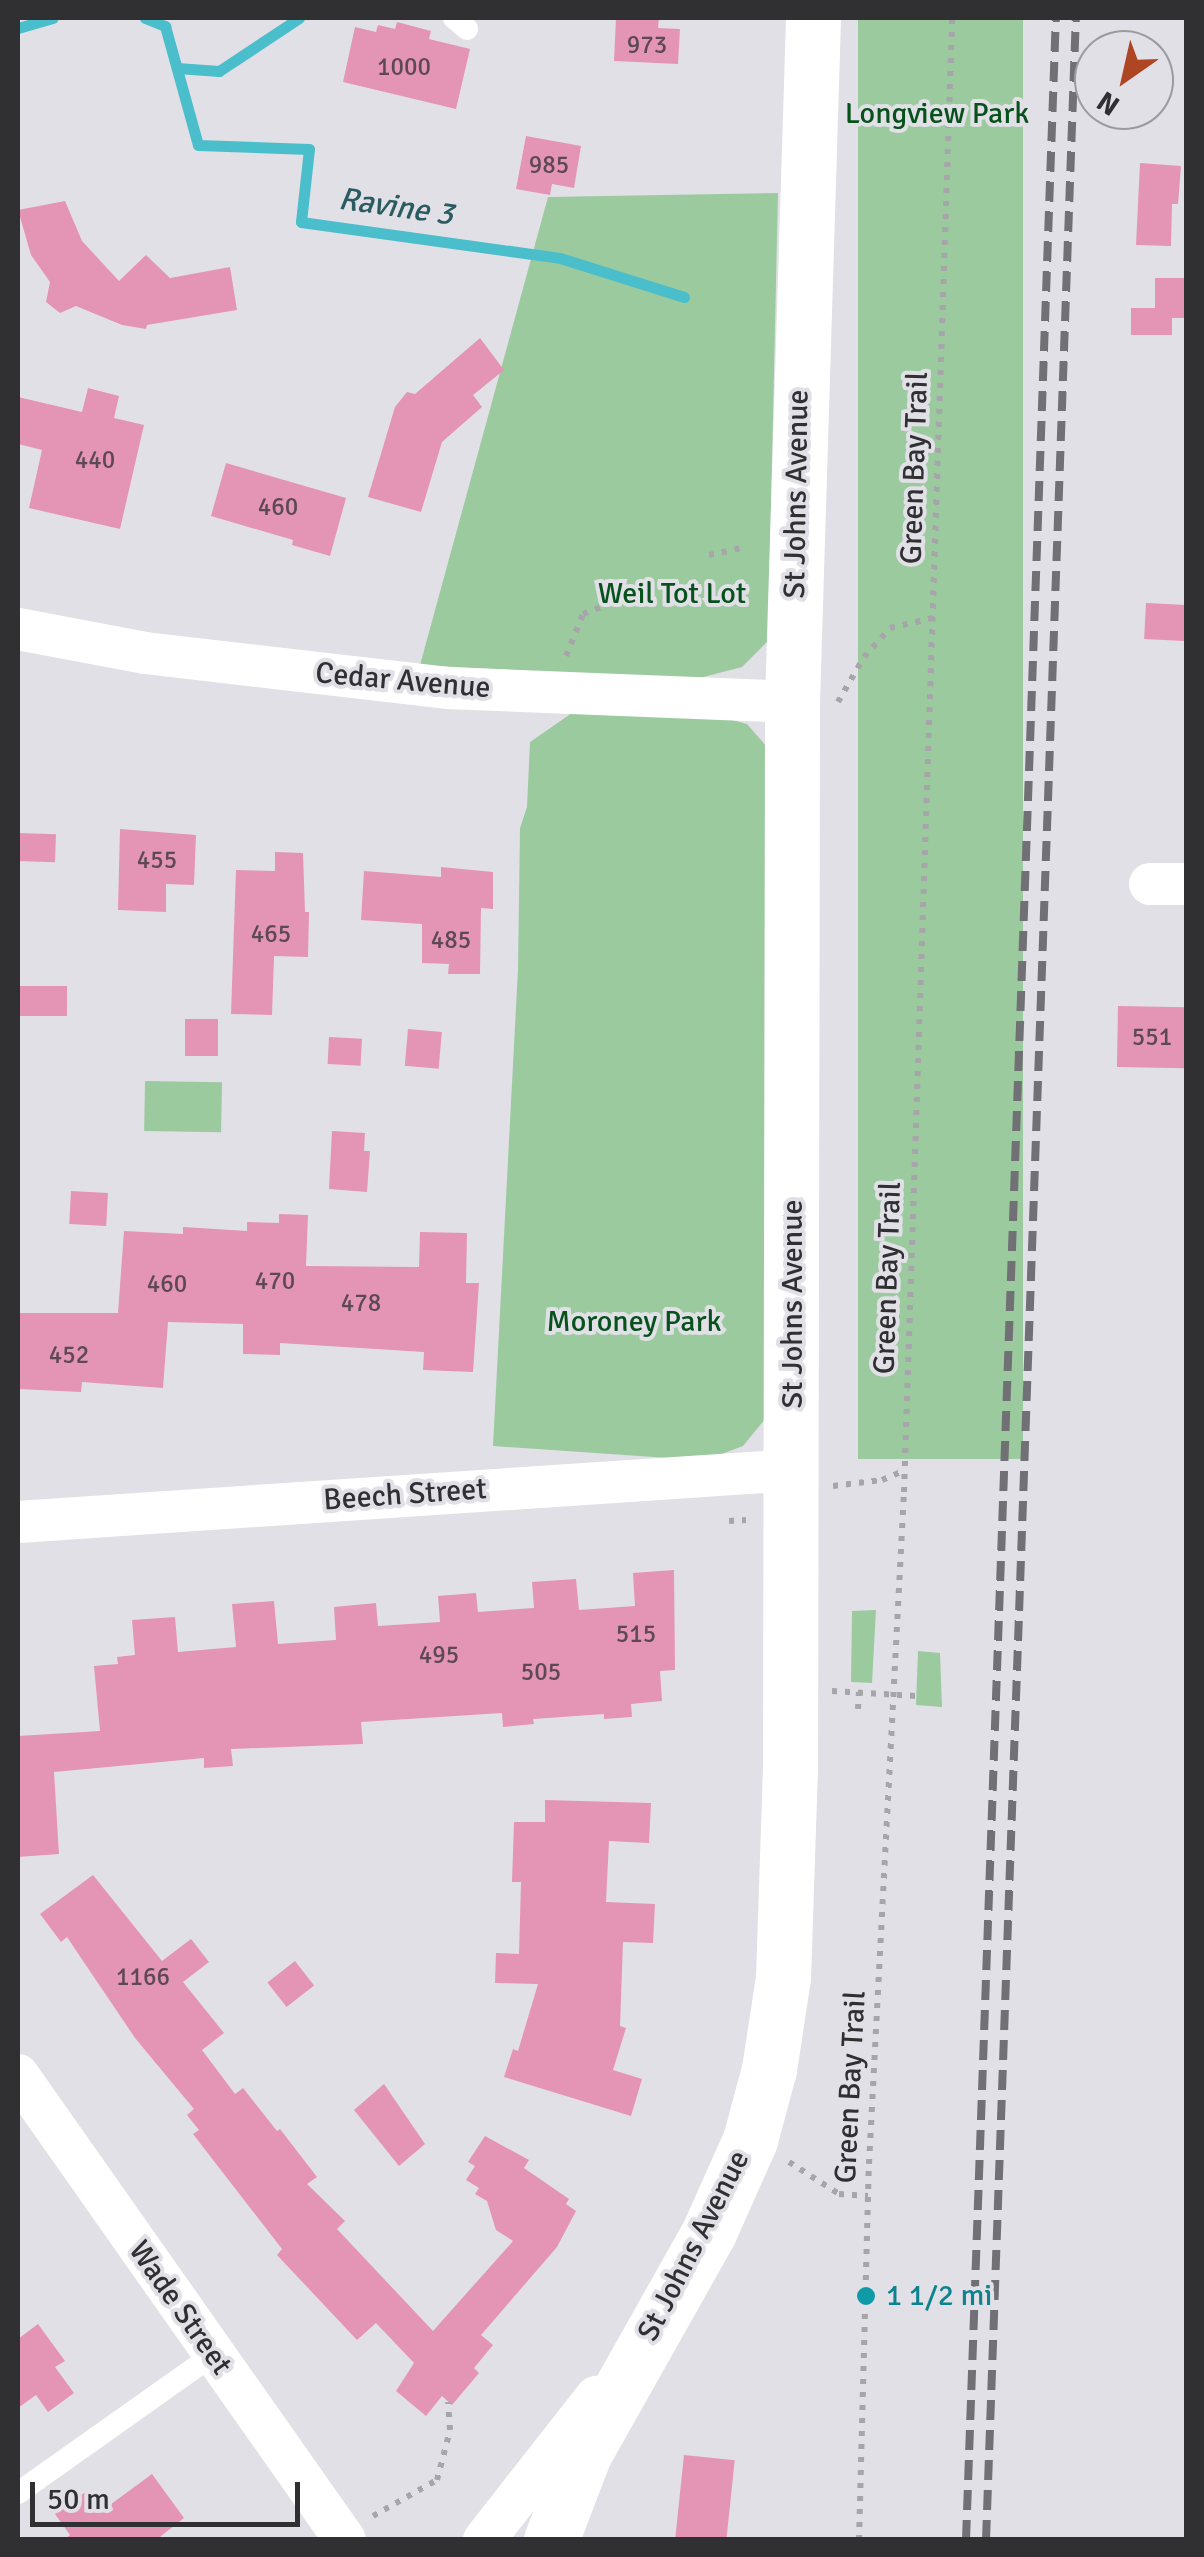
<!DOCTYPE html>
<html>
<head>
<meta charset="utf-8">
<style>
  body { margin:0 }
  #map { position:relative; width:1204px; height:2557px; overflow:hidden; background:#e2e0e7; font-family:Signika,sans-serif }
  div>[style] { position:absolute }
  .green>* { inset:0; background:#9bca9f; transform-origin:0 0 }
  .stream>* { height:11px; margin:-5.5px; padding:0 5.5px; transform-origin:5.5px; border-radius:5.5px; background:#4abecb }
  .building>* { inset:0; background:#e494b5; transform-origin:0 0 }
  .path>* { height:6px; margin-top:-3px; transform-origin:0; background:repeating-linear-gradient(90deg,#a6a5aa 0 5px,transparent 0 13px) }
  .lane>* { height:22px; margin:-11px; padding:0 11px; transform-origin:11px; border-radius:11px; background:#fff }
  .street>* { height:42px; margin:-21px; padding:0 21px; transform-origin:21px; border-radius:21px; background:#fff }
  .secondary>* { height:55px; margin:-27.5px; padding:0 27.5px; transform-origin:27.5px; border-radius:27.5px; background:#fff }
  .rail>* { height:8px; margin-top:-4px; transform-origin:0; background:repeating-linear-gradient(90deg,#717074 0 20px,transparent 0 30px) }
  .dots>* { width:28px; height:28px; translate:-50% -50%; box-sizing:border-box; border:5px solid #e2e0e7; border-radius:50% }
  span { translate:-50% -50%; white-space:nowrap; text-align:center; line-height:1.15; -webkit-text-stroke:8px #e2e0e7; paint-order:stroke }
  .number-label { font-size:25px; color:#5d4953 }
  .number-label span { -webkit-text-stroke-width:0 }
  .park-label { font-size:30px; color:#07511c }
  .street-label { font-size:30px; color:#303032 }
  .culture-label { font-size:30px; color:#0d838f }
  .left { translate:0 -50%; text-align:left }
  .water-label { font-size:32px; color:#2a5b61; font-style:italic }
  .frame { position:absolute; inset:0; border:20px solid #303032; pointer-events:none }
  .north { position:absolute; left:1074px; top:30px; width:100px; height:100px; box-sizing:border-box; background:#e2e0e7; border:2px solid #9b9a9f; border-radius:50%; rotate:214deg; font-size:28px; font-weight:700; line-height:40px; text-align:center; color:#303032 }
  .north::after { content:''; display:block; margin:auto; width:35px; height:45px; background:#ae4623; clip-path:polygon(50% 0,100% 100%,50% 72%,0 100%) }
  .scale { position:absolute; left:30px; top:2482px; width:270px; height:45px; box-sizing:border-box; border:5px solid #303032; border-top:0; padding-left:12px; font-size:30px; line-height:35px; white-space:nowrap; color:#303032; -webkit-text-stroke:8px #e2e0e7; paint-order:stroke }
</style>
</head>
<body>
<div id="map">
  <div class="green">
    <i style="left:858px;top:18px;width:165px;height:1441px"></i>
    <i style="clip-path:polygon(778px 193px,768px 641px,742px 667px,692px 680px,420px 665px,548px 197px)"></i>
    <i style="clip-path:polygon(572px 713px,713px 715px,747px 724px,768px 748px,765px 1419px,743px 1446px,719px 1455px,683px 1459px,493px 1446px,518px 969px,520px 828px,527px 807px,530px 742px)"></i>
    <i style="left:145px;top:1081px;width:77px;height:50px;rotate:1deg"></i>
    <i style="clip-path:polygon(876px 1610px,872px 1683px,851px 1682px,852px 1611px)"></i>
    <i style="clip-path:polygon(918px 1651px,940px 1653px,942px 1707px,916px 1705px)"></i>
  </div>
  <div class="stream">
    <i style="left:145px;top:18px;width:22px;rotate:22deg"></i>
    <i style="left:165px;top:26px;width:123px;rotate:74.5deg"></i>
    <i style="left:198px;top:145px;width:111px;rotate:2.1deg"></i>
    <i style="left:309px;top:149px;width:73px;rotate:96.3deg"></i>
    <i style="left:301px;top:222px;width:261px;rotate:7.9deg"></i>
    <i style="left:560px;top:258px;width:130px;rotate:17.5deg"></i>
    <i style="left:18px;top:28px;width:36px;rotate:-16deg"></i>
    <i style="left:177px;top:68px;width:42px;rotate:4.1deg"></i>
    <i style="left:219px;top:71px;width:96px;rotate:-33.5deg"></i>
  </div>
  <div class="building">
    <i style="clip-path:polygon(616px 18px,659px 18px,658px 28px,680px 29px,678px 64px,614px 61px)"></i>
    <i style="clip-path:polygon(397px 22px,431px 31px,429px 39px,470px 49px,456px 109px,343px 82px,355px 27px,376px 32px,378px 25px,395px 29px)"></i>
    <i style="clip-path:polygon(526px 136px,581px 146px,574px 188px,552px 184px,550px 195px,516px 189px)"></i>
    <i style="clip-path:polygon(1140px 163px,1181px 166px,1178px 204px,1172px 204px,1171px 246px,1136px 245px)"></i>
    <i style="clip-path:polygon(65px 201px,82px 241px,119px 281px,146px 255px,170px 278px,230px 267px,237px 310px,147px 325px,146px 329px,122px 325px,76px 306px,60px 313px,46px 302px,50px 282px,31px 255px,18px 210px)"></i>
    <i style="clip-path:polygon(1155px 278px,1186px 278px,1186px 318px,1172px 318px,1172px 335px,1131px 335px,1131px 308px,1155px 308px)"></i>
    <i style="clip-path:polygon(480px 338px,504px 370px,473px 395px,482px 407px,442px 442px,421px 512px,368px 497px,395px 407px,407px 392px,415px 394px)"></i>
    <i style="clip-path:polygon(88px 388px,119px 396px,114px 418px,144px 425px,120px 529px,29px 508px,42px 450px,18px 444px,18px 397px,82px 412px)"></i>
    <i style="clip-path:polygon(226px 463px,346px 498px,330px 556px,292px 545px,293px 540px,211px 516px)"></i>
    <i style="left:1146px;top:603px;width:40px;height:36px;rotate:3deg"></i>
    <i style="clip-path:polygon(120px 829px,196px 835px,194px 885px,166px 884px,166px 912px,118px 910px)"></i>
    <i style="left:18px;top:833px;width:38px;height:28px;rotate:2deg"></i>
    <i style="clip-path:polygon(275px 852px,303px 853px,305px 912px,309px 912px,308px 957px,274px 956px,272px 1015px,231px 1014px,236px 870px,275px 871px)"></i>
    <i style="clip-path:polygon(441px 867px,493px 872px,493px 909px,481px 908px,480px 974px,448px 974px,449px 964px,422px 963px,422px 924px,361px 920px,364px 871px,441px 877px)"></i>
    <i style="left:18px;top:986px;width:49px;height:30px"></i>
    <i style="left:1118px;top:1006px;width:68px;height:61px;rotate:1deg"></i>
    <i style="left:185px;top:1019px;width:33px;height:37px"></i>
    <i style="left:408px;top:1029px;width:34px;height:37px;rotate:5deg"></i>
    <i style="left:329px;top:1037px;width:33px;height:27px;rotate:3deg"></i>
    <i style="clip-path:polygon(332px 1131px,365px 1133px,364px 1151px,370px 1151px,367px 1192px,329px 1189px)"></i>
    <i style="left:71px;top:1191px;width:37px;height:33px;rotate:3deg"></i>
    <i style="clip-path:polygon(279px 1214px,308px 1215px,306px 1266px,419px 1267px,420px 1232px,467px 1233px,466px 1283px,479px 1283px,473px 1372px,423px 1370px,424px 1352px,280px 1343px,280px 1355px,243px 1354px,243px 1324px,168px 1322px,163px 1388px,82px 1382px,81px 1392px,18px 1389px,18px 1313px,118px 1313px,124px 1231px,183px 1234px,183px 1227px,247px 1231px,247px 1222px,279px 1223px)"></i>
    <i style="clip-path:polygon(674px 1570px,675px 1670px,660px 1671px,662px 1701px,631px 1704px,632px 1717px,604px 1719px,604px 1714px,533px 1719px,534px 1724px,503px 1727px,502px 1713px,361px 1722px,363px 1744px,231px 1749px,233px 1766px,204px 1768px,204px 1758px,54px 1772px,59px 1854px,18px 1857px,18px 1736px,100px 1731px,94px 1666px,118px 1664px,117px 1657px,135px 1655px,132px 1620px,175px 1617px,178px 1652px,236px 1647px,232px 1604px,274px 1601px,278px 1644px,336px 1640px,334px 1607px,376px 1603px,378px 1626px,440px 1622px,438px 1596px,476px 1593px,478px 1612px,534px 1608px,532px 1582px,576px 1579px,579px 1610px,635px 1606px,633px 1573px)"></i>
    <i style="clip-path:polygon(545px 1800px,651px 1803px,649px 1843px,609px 1841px,606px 1902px,655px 1904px,653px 1943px,623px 1942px,620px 2026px,626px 2028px,613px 2070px,642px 2079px,631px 2116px,504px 2077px,513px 2049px,518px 2051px,538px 1984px,495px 1983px,496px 1953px,519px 1954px,521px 1882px,512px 1882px,514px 1822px,545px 1822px)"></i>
    <i style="clip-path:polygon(93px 1875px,162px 1961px,191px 1939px,209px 1962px,183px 1982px,224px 2033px,202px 2050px,235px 2094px,243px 2088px,277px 2131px,280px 2129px,317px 2177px,307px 2184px,345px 2221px,337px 2229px,433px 2331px,513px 2241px,496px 2230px,487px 2201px,475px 2194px,479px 2188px,466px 2180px,475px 2166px,468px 2162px,485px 2136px,529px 2160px,524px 2168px,569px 2199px,566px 2204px,576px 2211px,557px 2247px,481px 2335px,493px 2345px,474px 2368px,479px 2373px,452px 2405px,442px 2396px,426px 2416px,396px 2391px,414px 2363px,376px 2323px,357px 2340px,277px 2255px,282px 2249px,193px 2134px,199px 2130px,187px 2115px,194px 2109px,135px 2038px,67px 1937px,61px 1942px,40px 1914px)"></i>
    <i style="left:295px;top:1961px;width:31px;height:35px;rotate:52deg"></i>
    <i style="clip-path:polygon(384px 2084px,425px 2144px,399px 2166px,354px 2110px)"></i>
    <i style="clip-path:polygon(38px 2324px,65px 2361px,55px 2367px,74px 2393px,48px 2412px,36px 2395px,18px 2408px,18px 2339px)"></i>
    <i style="left:684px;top:2455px;width:51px;height:85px;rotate:6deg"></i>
    <i style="clip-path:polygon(152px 2474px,184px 2518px,156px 2540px,64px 2540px,70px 2535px,55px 2514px,88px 2490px,103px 2510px)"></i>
  </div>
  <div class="path">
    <i style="left:709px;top:555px;width:38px;rotate:-12deg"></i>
    <i style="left:566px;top:656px;width:45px;rotate:-68deg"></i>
    <i style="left:583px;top:614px;width:34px;rotate:-21deg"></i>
    <i style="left:838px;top:702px;width:52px;rotate:-60deg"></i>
    <i style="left:864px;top:657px;width:39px;rotate:-48deg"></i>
    <i style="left:890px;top:628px;width:44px;rotate:-13.1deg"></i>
    <i style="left:833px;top:1486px;width:49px;rotate:-7deg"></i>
    <i style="left:882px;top:1480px;width:25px;rotate:-23deg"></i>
    <i style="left:729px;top:1521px;width:17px;rotate:-3deg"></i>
    <i style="left:832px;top:1691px;width:84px;rotate:3.4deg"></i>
    <i style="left:858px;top:1709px;width:17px;rotate:-87deg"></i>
    <i style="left:789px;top:2162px;width:59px;rotate:32.6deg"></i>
    <i style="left:839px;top:2194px;width:29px;rotate:4deg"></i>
    <i style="left:373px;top:2516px;width:73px;rotate:-29.4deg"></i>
    <i style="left:437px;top:2480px;width:52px;rotate:-75.4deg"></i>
    <i style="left:450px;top:2430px;width:28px;rotate:-94deg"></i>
    <i style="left:859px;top:2540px;width:376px;rotate:-88.5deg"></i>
    <i style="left:869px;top:2164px;width:673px;rotate:-87.02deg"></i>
    <i style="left:904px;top:1492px;width:1475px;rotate:-88.13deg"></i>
  </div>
  <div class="lane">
    <i style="left:454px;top:18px;width:17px;rotate:40deg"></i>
    <i style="left:18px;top:2493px;width:239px;rotate:-35.3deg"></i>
  </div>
  <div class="street">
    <i style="left:18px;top:629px;width:129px;rotate:10.7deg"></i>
    <i style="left:145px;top:653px;width:304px;rotate:6.6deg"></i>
    <i style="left:447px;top:688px;width:345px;rotate:2.3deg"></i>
    <i style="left:1150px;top:884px;width:36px"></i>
    <i style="left:18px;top:1522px;width:776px;rotate:-3.84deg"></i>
    <i style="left:18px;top:2075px;width:568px;rotate:54.88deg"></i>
    <i style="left:484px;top:2540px;width:182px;rotate:-51.9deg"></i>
  </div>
  <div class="secondary">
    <i style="left:551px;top:2540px;width:92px;rotate:-69deg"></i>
    <i style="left:584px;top:2454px;width:255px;rotate:-60.6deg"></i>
    <i style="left:709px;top:2232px;width:101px;rotate:-66deg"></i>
    <i style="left:750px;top:2140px;width:73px;rotate:-75deg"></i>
    <i style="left:769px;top:2069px;width:92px;rotate:-81.3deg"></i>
    <i style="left:783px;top:1978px;width:207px;rotate:-88.1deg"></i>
    <i style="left:790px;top:1771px;width:1069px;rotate:-89.89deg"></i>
    <i style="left:792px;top:702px;width:684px;rotate:-88.24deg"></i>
  </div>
  <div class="rail">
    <i style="left:966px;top:2540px;width:2524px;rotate:-87.96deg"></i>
    <i style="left:986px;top:2540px;width:2524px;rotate:-87.96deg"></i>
  </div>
  <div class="dots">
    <i style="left:866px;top:2296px;background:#0f9aa8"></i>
  </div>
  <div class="number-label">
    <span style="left:647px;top:45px">973</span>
    <span style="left:404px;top:67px">1000</span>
    <span style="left:549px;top:165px">985</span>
    <span style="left:95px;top:460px">440</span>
    <span style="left:278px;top:507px">460</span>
    <span style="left:157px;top:860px">455</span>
    <span style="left:271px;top:934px">465</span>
    <span style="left:451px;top:940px">485</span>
    <span style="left:1152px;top:1037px">551</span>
    <span style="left:275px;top:1281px">470</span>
    <span style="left:167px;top:1284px">460</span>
    <span style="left:361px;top:1303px">478</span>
    <span style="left:69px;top:1355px">452</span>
    <span style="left:636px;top:1634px">515</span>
    <span style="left:439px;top:1655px">495</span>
    <span style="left:541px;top:1672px">505</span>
    <span style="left:143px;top:1977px">1166</span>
  </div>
  <div class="park-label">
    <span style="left:937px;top:114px">Longview Park</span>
    <span style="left:672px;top:594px">Weil Tot Lot</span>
    <span style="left:634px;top:1322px">Moroney Park</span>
  </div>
  <div class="street-label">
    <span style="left:915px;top:468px;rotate:-88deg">Green Bay Trail</span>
    <span style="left:797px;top:494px;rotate:-89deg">St Johns Avenue</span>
    <span style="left:403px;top:681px;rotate:5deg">Cedar Avenue</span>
    <span style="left:888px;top:1278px;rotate:-88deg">Green Bay Trail</span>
    <span style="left:793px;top:1304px;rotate:-90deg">St Johns Avenue</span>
    <span style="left:405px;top:1495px;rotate:-4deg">Beech Street</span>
    <span style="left:851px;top:2087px;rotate:-87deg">Green Bay Trail</span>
    <span style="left:694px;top:2246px;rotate:-63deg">St Johns Avenue</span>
    <span style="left:180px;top:2308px;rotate:55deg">Wade Street</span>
  </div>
  <div class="culture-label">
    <span class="left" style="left:886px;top:2296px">1 1/2 mi</span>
  </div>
  <div class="water-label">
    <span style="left:396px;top:207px;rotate:8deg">Ravine 3</span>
  </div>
  <div class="frame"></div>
  <div class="north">N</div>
  <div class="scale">50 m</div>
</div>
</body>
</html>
